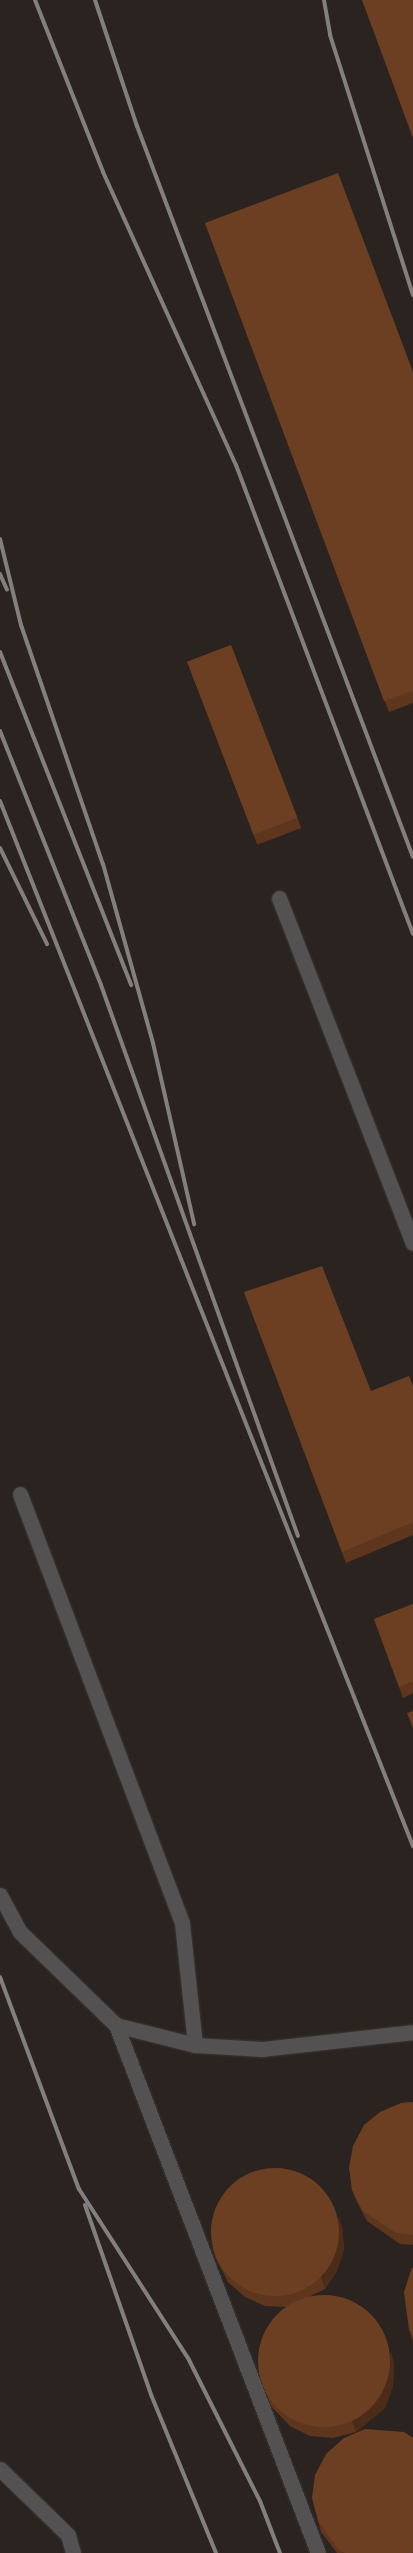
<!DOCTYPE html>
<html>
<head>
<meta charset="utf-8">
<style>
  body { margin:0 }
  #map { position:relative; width:413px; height:2553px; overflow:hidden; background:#1d1a19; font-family:"Fira Sans",sans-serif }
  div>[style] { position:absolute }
  .built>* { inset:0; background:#2b231f; transform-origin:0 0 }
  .roads { filter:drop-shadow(0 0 1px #3a3736) drop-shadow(0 0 1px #3a3736) }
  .minor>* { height:15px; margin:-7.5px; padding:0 7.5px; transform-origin:7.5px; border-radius:7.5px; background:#535151 }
  .rail>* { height:4px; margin:-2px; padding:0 2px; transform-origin:2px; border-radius:2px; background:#82807f }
  .wall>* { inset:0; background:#5e361d; transform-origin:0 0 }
  .shaded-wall>* { inset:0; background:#4c2c18 }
  .building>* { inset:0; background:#6d3f22; transform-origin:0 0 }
  .round { border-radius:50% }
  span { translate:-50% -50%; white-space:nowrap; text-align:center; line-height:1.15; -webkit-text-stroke:4px #070605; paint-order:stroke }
</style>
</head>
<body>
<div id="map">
  <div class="built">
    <i style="left:0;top:0;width:413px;height:2553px"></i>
  </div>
  <div class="roads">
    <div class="minor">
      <i style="left:279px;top:898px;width:370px;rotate:68.8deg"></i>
      <i style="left:20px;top:1494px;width:459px;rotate:69.3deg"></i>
      <i style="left:182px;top:1923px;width:123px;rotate:83.9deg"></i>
      <i style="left:0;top:1895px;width:42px;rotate:61.6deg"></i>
      <i style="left:20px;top:1932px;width:134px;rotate:44.1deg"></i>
      <i style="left:116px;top:2025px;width:81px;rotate:14.2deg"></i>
      <i style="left:195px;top:2045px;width:67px;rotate:3.4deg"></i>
      <i style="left:262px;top:2049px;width:152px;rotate:-6.4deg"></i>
      <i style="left:116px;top:2025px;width:565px;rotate:69.06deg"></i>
      <i style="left:0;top:2469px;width:95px;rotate:44.1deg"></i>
      <i style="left:68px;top:2535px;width:19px;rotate:74deg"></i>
    </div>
  </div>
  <div class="rail">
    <i style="left:35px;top:0;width:185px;rotate:68.4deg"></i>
    <i style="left:103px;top:172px;width:322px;rotate:65.6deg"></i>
    <i style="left:236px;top:465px;width:501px;rotate:69.32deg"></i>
    <i style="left:95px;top:0;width:133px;rotate:71.6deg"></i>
    <i style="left:137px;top:126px;width:781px;rotate:69.32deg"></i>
    <i style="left:324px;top:0;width:36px;rotate:80deg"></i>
    <i style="left:330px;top:35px;width:273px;rotate:72.3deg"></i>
    <i style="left:0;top:539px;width:89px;rotate:76.3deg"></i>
    <i style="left:21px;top:625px;width:253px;rotate:71.1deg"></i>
    <i style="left:103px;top:864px;width:186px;rotate:74.4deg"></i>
    <i style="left:153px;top:1043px;width:186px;rotate:77.2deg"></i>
    <i style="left:0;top:574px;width:17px;rotate:66deg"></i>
    <i style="left:0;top:652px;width:358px;rotate:68.5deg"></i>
    <i style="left:0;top:731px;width:273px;rotate:68.3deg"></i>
    <i style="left:101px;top:985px;width:585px;rotate:70.33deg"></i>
    <i style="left:0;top:801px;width:1124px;rotate:68.44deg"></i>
    <i style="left:0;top:848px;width:107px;rotate:63.9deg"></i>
    <i style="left:0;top:1977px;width:226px;rotate:69.6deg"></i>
    <i style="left:79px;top:2189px;width:203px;rotate:57.2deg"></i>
    <i style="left:189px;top:2360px;width:158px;rotate:63.3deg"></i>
    <i style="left:260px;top:2501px;width:56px;rotate:69deg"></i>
    <i style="left:85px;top:2205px;width:203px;rotate:70.8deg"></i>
    <i style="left:152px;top:2397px;width:169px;rotate:67.7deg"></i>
  </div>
  <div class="wall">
    <i style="clip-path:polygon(205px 223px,413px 372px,413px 703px,389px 712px)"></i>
    <i style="left:231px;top:645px;width:196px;height:47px;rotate:69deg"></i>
    <i style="clip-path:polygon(244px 1292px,371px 1391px,413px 1386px,413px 1535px,346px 1563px)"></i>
    <i style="clip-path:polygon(413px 1604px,413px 1693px,403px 1698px,374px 1619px)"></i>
    <i style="clip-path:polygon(413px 2102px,413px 2245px,400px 2244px,367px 2221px,356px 2200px,352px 2190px)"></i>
    <i style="clip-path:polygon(342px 2226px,344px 2249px,337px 2271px,325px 2289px,306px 2298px,394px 2363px,393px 2386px,385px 2408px,356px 2432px,333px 2438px,310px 2436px,290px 2426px,271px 2406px,259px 2374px,287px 2307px,265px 2306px,245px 2297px,228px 2282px,216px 2259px,213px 2249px)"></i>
    <i style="clip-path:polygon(413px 2267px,413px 2341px,409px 2330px)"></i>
    <i style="clip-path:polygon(318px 2521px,413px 2553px,337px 2553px,321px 2532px)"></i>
  </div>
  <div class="shaded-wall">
    <i style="clip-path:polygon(338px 2216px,342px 2226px,344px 2249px,337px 2271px,325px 2289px,321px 2278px)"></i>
    <i style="clip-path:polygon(391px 2352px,394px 2363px,393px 2386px,385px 2408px,356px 2432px,352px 2422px)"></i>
  </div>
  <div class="building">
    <i style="clip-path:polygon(362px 0,413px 0,413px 138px)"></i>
    <i style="clip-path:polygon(338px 173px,413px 372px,413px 691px,384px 701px,205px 223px)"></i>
    <i style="left:231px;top:645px;width:185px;height:47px;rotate:69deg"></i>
    <i style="clip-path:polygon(322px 1266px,371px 1391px,409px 1376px,413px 1386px,413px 1522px,342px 1552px,244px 1292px)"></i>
    <i style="clip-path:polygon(413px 1604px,413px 1681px,399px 1687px,374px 1619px)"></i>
    <i style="clip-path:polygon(413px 1711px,413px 1728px,407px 1713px)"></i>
    <i style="clip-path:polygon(413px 2102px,413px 2235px,396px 2233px,363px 2211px,352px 2190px,349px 2168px,353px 2146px,364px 2125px,380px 2112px,401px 2103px)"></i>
    <i class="round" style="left:211px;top:2168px;width:128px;height:128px"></i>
    <i style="clip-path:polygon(413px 2267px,413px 2336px,409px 2330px,404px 2292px,411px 2270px)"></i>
    <i class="round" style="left:258px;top:2295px;width:132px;height:132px"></i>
    <i style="clip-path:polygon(365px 2429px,404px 2432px,413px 2438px,413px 2552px,412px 2553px,345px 2553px,338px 2549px,318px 2521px,312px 2498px,315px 2475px,326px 2454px,344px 2438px)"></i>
  </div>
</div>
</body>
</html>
